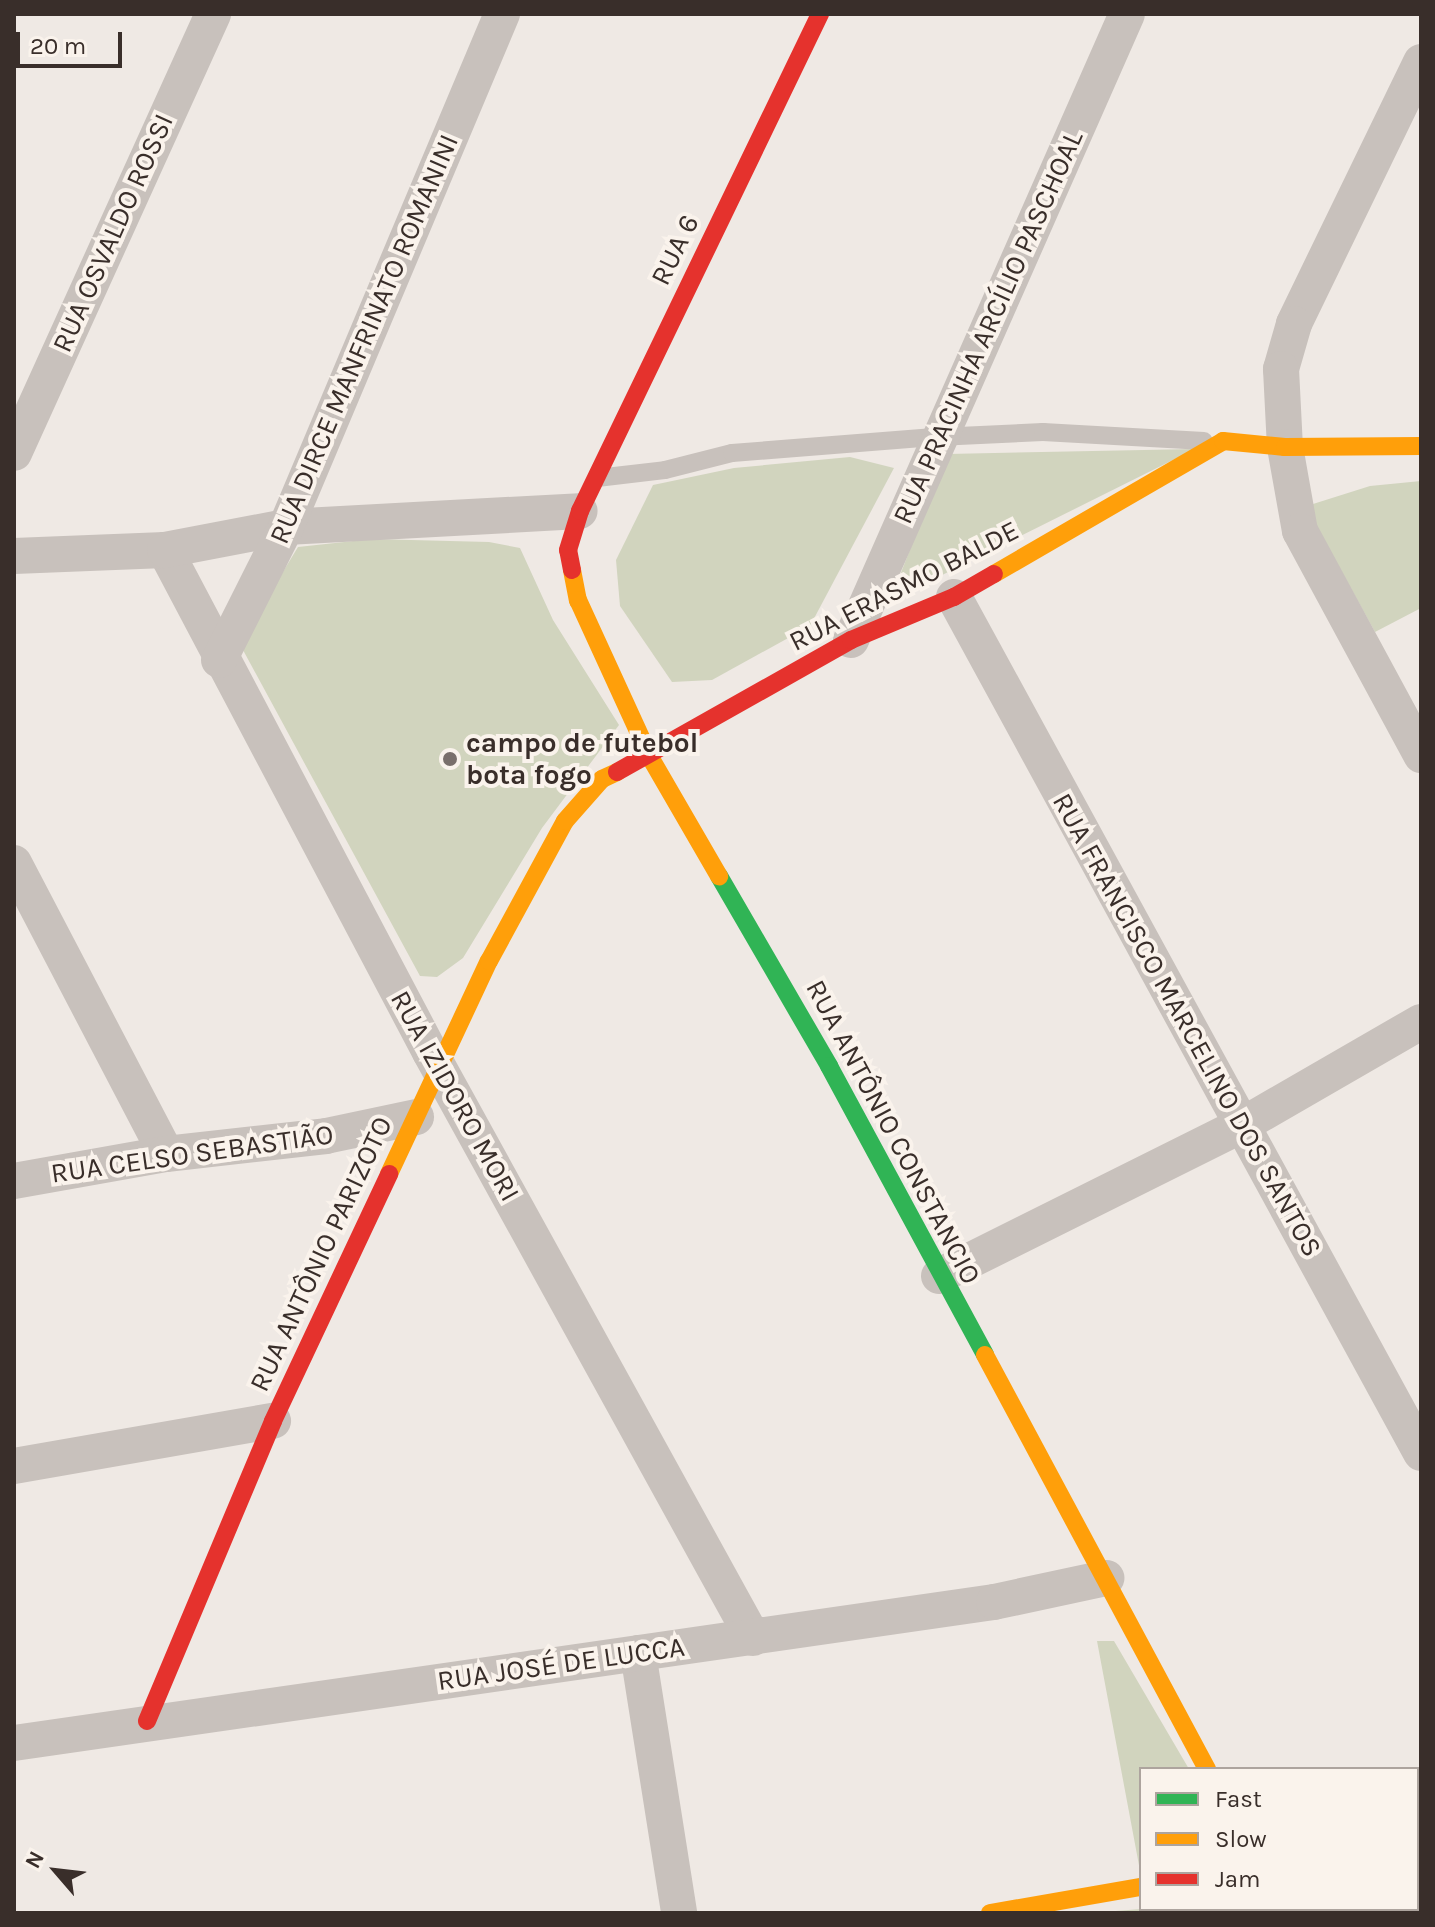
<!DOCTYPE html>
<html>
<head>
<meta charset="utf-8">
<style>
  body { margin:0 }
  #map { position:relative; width:1435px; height:1927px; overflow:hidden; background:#efe9e4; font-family:Karla,sans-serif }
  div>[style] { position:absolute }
  .green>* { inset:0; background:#d1d4be }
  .lane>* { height:18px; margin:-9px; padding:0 9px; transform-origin:9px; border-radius:9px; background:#c8c1bc }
  .street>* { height:36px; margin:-18px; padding:0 18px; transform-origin:18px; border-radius:18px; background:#c8c1bc }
  .fast>* { height:18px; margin:-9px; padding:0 9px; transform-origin:9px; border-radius:9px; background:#30b455 }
  .slow>* { height:18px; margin:-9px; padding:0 9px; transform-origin:9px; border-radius:9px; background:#ff9f0a }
  .jam>* { height:18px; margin:-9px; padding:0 9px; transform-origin:9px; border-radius:9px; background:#e5322d }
  .dots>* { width:22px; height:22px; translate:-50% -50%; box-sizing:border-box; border:4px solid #faf3ec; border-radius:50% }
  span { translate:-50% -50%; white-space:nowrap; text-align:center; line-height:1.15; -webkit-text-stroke:8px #faf3ec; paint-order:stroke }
  .street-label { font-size:28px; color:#392e2a }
  .poi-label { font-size:28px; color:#392e2a; font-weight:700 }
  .left { translate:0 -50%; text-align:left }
  .frame { position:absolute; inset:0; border:16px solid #392e2a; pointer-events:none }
  .legend { position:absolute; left:1139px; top:1767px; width:280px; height:144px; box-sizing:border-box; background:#faf3ec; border:2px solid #ada49e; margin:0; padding:10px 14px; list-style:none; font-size:24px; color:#392e2a }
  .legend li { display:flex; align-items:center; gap:16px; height:40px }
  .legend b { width:40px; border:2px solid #ada49e }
  .north { position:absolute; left:16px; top:1831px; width:80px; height:80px; -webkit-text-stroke:6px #faf3ec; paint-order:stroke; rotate:298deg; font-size:22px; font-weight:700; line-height:32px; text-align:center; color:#392e2a }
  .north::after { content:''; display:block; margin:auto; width:28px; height:36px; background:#392e2a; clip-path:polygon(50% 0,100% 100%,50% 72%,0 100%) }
  .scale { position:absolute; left:16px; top:32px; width:106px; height:36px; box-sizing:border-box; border:4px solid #392e2a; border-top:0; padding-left:10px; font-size:24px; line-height:28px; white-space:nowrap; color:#392e2a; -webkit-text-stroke:6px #faf3ec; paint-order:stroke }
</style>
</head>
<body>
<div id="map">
  <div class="green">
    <i style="clip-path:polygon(1195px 449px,890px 601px,947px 454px)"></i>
    <i style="clip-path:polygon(850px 457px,894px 468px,810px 626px,712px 680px,672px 682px,620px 606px,616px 560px,653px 485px,734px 468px)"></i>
    <i style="clip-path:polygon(1421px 481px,1421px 608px,1375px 632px,1312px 518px,1313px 504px,1370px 486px)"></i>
    <i style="clip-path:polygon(372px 539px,489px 542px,520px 548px,553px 620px,619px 725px,542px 828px,463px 958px,437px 977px,420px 976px,243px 650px,247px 631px,298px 547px)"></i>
    <i style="clip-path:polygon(1097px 1641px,1114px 1641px,1189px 1769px,1141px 1769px,1141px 1876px)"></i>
    <i style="clip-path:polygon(1417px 1860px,1421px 1860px,1421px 1913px,1297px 1913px,1296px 1909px,1417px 1909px)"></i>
    <i style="clip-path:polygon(1141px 1909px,1243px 1909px,1243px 1913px,1090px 1913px)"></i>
  </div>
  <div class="lane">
    <i style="left:597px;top:478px;width:68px;rotate:-6.7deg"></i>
    <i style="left:665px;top:470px;width:69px;rotate:-14.2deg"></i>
    <i style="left:732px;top:453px;width:206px;rotate:-4.5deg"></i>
    <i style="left:937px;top:437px;width:106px;rotate:-2.7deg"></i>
    <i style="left:1043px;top:432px;width:161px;rotate:3.2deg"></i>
  </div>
  <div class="street">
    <i style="left:1421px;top:62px;width:291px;rotate:115.9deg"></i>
    <i style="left:1294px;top:324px;width:47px;rotate:106.1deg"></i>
    <i style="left:1281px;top:369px;width:78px;rotate:87.1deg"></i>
    <i style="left:1285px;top:447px;width:85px;rotate:79.9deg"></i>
    <i style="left:1300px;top:531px;width:255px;rotate:61.6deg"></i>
    <i style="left:14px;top:453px;width:482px;rotate:-65.6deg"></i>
    <i style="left:165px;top:550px;width:568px;rotate:62.17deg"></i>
    <i style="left:430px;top:1052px;width:669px;rotate:61.14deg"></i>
    <i style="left:14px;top:556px;width:151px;rotate:-2.3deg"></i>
    <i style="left:165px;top:550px;width:123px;rotate:-10.8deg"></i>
    <i style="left:286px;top:527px;width:294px;rotate:-3.1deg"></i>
    <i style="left:954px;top:597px;width:975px;rotate:61.38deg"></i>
    <i style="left:851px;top:640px;width:684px;rotate:-66.21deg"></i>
    <i style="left:219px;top:660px;width:149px;rotate:-63.3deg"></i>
    <i style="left:286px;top:527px;width:557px;rotate:-67.17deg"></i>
    <i style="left:14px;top:863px;width:328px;rotate:62.4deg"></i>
    <i style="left:14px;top:1181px;width:154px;rotate:-10.1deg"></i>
    <i style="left:166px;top:1154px;width:161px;rotate:-6.4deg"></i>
    <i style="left:326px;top:1136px;width:92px;rotate:-11.9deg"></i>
    <i style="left:939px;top:1276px;width:341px;rotate:-26.5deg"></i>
    <i style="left:1244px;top:1124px;width:204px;rotate:-30deg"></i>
    <i style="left:14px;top:1466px;width:263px;rotate:-9.9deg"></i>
    <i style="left:638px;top:1653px;width:263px;rotate:81deg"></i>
    <i style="left:14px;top:1743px;width:990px;rotate:-8.19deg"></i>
    <i style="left:994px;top:1602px;width:115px;rotate:-12.1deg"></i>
    <i style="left:1268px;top:1909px;width:4px;rotate:76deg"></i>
  </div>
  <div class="fast">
    <i style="left:719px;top:876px;width:220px;rotate:59.9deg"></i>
    <i style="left:829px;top:1066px;width:328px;rotate:61.6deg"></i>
  </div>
  <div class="slow">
    <i style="left:572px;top:570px;width:31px;rotate:79deg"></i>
    <i style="left:578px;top:600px;width:173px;rotate:65.4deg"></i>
    <i style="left:650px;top:757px;width:138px;rotate:59.9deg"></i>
    <i style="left:994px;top:574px;width:265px;rotate:-30.1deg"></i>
    <i style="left:1223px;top:441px;width:62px;rotate:5.5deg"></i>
    <i style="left:1285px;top:447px;width:136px;rotate:-0.4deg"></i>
    <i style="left:389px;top:1174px;width:235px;rotate:-64.9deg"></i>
    <i style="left:489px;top:961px;width:159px;rotate:-61.5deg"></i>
    <i style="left:565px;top:821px;width:56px;rotate:-48.6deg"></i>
    <i style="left:602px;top:779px;width:17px;rotate:-25deg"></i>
    <i style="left:985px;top:1355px;width:470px;rotate:61.8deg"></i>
    <i style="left:1417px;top:1842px;width:4px;rotate:-14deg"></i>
    <i style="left:990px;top:1913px;width:153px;rotate:-9.8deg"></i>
  </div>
  <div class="jam">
    <i style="left:572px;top:570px;width:20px;rotate:-101deg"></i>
    <i style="left:568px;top:550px;width:41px;rotate:-72.9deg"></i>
    <i style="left:580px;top:511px;width:552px;rotate:-64.22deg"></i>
    <i style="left:617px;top:772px;width:269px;rotate:-29.4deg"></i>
    <i style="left:851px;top:640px;width:112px;rotate:-22.7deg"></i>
    <i style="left:954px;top:597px;width:46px;rotate:-29.9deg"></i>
    <i style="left:147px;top:1721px;width:325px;rotate:-67.2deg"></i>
    <i style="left:273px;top:1421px;width:273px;rotate:-64.8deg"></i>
  </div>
  <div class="dots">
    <i style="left:450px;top:759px;background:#796f6b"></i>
  </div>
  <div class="street-label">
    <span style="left:113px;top:233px;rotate:-66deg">RUA OSVALDO ROSSI</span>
    <span style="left:675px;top:250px;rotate:-64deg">RUA 6</span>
    <span style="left:988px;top:327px;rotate:-66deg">RUA PRACINHA ARCÍLIO PASCHOAL</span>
    <span style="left:364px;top:339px;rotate:-67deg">RUA DIRCE MANFRINATO ROMANINI</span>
    <span style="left:904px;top:586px;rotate:-27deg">RUA ERASMO BALDE</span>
    <span style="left:1187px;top:1025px;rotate:61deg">RUA FRANCISCO MARCELINO DOS SANTOS</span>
    <span style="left:455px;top:1096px;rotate:61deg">RUA IZIDORO MORI</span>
    <span style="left:893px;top:1132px;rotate:62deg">RUA ANTÔNIO CONSTANCIO</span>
    <span style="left:192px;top:1154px;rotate:-8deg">RUA CELSO SEBASTIÃO</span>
    <span style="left:321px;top:1254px;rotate:-65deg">RUA ANTÔNIO PARIZOTO</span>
    <span style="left:561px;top:1664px;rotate:-8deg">RUA JOSÉ DE LUCCA</span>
  </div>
  <div class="poi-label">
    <span class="left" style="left:466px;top:759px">campo de futebol<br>bota fogo</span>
  </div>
  <div class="frame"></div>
  <ul class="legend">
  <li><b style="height:10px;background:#30b455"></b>Fast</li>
  <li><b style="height:10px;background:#ff9f0a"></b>Slow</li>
  <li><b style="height:10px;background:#e5322d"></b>Jam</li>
  </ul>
  <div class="north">N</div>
  <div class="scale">20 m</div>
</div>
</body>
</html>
